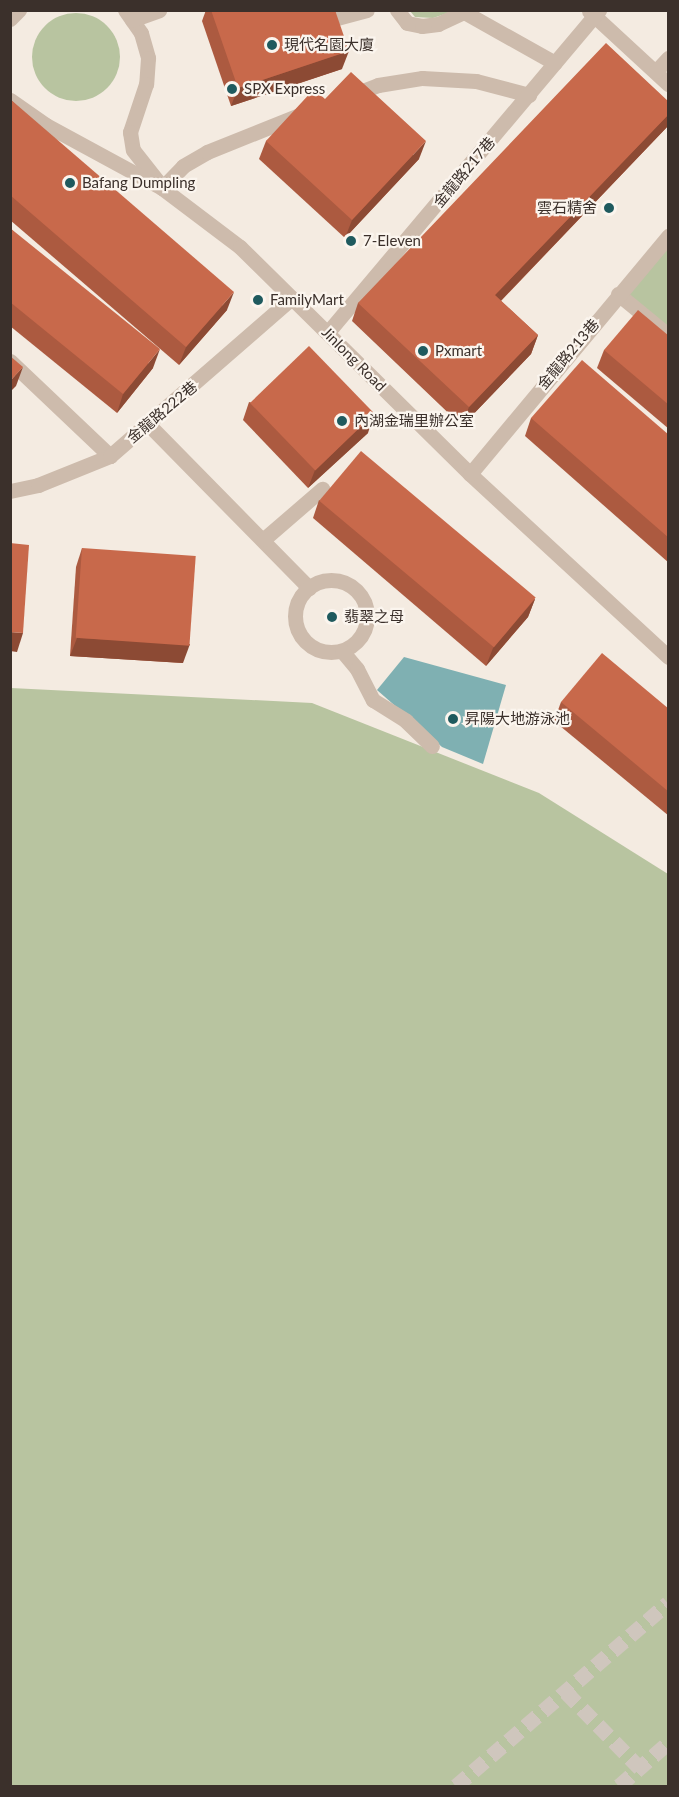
<!DOCTYPE html>
<html>
<head>
<meta charset="utf-8">
<style>
  body { margin:0 }
  #map { position:relative; width:679px; height:1797px; overflow:hidden; background:#f4ebe1; font-family:Lato,"Noto Sans TC",sans-serif }
  div>[style] { position:absolute }
  .green>* { inset:0; background:#b8c4a0 }
  .round { border-radius:50% }
  .water>* { inset:0; background:#7fb0b2 }
  .minor-tunnel>* { height:15px; margin-top:-7.5px; transform-origin:0; background:repeating-linear-gradient(90deg,#cfc6bd 0 15px,transparent 0 23px) }
  .minor>* { height:15px; margin:-7.5px; padding:0 7.5px; transform-origin:7.5px; border-radius:7.5px; background:#cdbbac }
  .minor>.ring { margin:-7.5px; padding:0; box-sizing:content-box; background:none; border:15px solid #cdbbac; border-radius:50% }
  .wall>* { inset:0; background:#ac5a40 }
  .shaded-wall>* { inset:0; background:#8c4a34 }
  .building>* { inset:0; background:#c8694b; transform-origin:0 0 }
  .dots>* { width:16px; height:16px; translate:-50% -50%; box-sizing:border-box; border:3px solid #fbf5ee; border-radius:50% }
  span { translate:-50% -50%; white-space:nowrap; text-align:center; line-height:1.15; -webkit-text-stroke:4.5px #fbf5ee; paint-order:stroke }
  .poi-label { font-size:15px; color:#3b302b }
  .left { translate:0 -50%; text-align:left }
  .right { translate:-100% -50%; text-align:right }
  .street-label { font-size:15px; color:#3b302b }
  .frame { position:absolute; inset:0; border:12px solid #3b302b; pointer-events:none }
</style>
</head>
<body>
<div id="map">
  <div class="green">
    <i style="clip-path:polygon(410px 11px,454px 11px,433px 18px,415px 17px)"></i>
    <i class="round" style="left:32px;top:13px;width:88px;height:88px"></i>
    <i style="clip-path:polygon(668px 236px,668px 335px,618px 294px)"></i>
    <i style="clip-path:polygon(11px 688px,312px 703px,539px 793px,668px 874px,668px 1786px,11px 1786px)"></i>
  </div>
  <div class="water">
    <i style="clip-path:polygon(404px 657px,506px 685px,483px 764px,442px 747px,377px 690px)"></i>
  </div>
  <div class="minor-tunnel">
    <i style="left:566px;top:1692px;width:106px;rotate:45.8deg"></i>
    <i style="left:456px;top:1786px;width:280px;rotate:-40.8deg"></i>
    <i style="left:619px;top:1786px;width:65px;rotate:-41.3deg"></i>
  </div>
  <div class="minor">
    <i style="left:125px;top:10px;width:28px;rotate:55deg"></i>
    <i style="left:141px;top:33px;width:26px;rotate:74deg"></i>
    <i style="left:148px;top:58px;width:26px;rotate:94deg"></i>
    <i style="left:146px;top:84px;width:51px;rotate:108.4deg"></i>
    <i style="left:130px;top:132px;width:18px;rotate:81deg"></i>
    <i style="left:133px;top:150px;width:42px;rotate:51.8deg"></i>
    <i style="left:397px;top:10px;width:16px;rotate:52deg"></i>
    <i style="left:407px;top:23px;width:15px;rotate:11deg"></i>
    <i style="left:422px;top:26px;width:16px;rotate:-7deg"></i>
    <i style="left:438px;top:24px;width:29px;rotate:-25deg"></i>
    <i style="left:589px;top:11px;width:108px;rotate:42.7deg"></i>
    <i style="left:464px;top:12px;width:104px;rotate:29.3deg"></i>
    <i style="left:337px;top:18px;width:31px;rotate:-15deg"></i>
    <i style="left:10px;top:19px;width:13px;rotate:-45deg"></i>
    <i style="left:132px;top:20px;width:29px;rotate:-20deg"></i>
    <i style="left:656px;top:71px;width:18px;rotate:-47deg"></i>
    <i style="left:352px;top:95px;width:28px;rotate:-21deg"></i>
    <i style="left:378px;top:85px;width:45px;rotate:-9deg"></i>
    <i style="left:422px;top:78px;width:54px;rotate:3.2deg"></i>
    <i style="left:476px;top:81px;width:55px;rotate:14.8deg"></i>
    <i style="left:10px;top:100px;width:44px;rotate:34.8deg"></i>
    <i style="left:46px;top:125px;width:132px;rotate:28.5deg"></i>
    <i style="left:162px;top:188px;width:98px;rotate:37.1deg"></i>
    <i style="left:240px;top:247px;width:323px;rotate:44.6deg"></i>
    <i style="left:470px;top:474px;width:270px;rotate:42.7deg"></i>
    <i style="left:162px;top:188px;width:30px;rotate:-46deg"></i>
    <i style="left:183px;top:166px;width:28px;rotate:-30deg"></i>
    <i style="left:207px;top:152px;width:105px;rotate:-21.9deg"></i>
    <i style="left:618px;top:294px;width:65px;rotate:39.4deg"></i>
    <i style="left:328px;top:332px;width:421px;rotate:-49.9deg"></i>
    <i style="left:10px;top:361px;width:138px;rotate:43.5deg"></i>
    <i style="left:148px;top:424px;width:230px;rotate:45.5deg"></i>
    <i style="left:470px;top:474px;width:310px;rotate:-50.2deg"></i>
    <i style="left:10px;top:491px;width:29px;rotate:-12deg"></i>
    <i style="left:38px;top:485px;width:78px;rotate:-21.9deg"></i>
    <i style="left:110px;top:456px;width:241px;rotate:-41deg"></i>
    <i style="left:264px;top:539px;width:77px;rotate:-40.8deg"></i>
    <i class="ring" style="left:295px;top:580px;width:57px;height:57px"></i>
    <i style="left:342px;top:651px;width:23px;rotate:50deg"></i>
    <i style="left:357px;top:669px;width:35px;rotate:63deg"></i>
    <i style="left:373px;top:700px;width:39px;rotate:32deg"></i>
    <i style="left:406px;top:721px;width:36px;rotate:44deg"></i>
  </div>
  <div class="wall">
    <i style="clip-path:polygon(206px 10px,335px 10px,342px 69px,231px 106px,202px 21px)"></i>
    <i style="clip-path:polygon(10px 99px,227px 310px,179px 365px,10px 220px)"></i>
    <i style="clip-path:polygon(325px 99px,419px 159px,345px 238px,259px 159px,266px 141px)"></i>
    <i style="clip-path:polygon(669px 102px,668px 126px,501px 301px,538px 335px,531px 354px,462px 426px,352px 321px,358px 303px)"></i>
    <i style="clip-path:polygon(10px 228px,153px 368px,117px 413px,10px 326px)"></i>
    <i style="clip-path:polygon(669px 336px,669px 429px,597px 368px,604px 350px)"></i>
    <i style="clip-path:polygon(249px 402px,368px 433px,308px 488px,243px 420px)"></i>
    <i style="clip-path:polygon(531px 418px,669px 435px,669px 563px,525px 436px)"></i>
    <i style="clip-path:polygon(319px 500px,535px 599px,528px 617px,486px 666px,313px 518px)"></i>
    <i style="clip-path:polygon(82px 548px,183px 663px,70px 656px,76px 567px)"></i>
    <i style="clip-path:polygon(561px 702px,669px 709px,669px 816px,554px 721px)"></i>
  </div>
  <div class="shaded-wall">
    <i style="clip-path:polygon(349px 51px,342px 69px,231px 106px,238px 88px)"></i>
    <i style="clip-path:polygon(669px 114px,668px 126px,488px 314px,495px 295px)"></i>
    <i style="clip-path:polygon(426px 141px,419px 159px,345px 238px,352px 220px)"></i>
    <i style="clip-path:polygon(234px 292px,227px 310px,179px 365px,186px 347px)"></i>
    <i style="clip-path:polygon(538px 335px,531px 354px,462px 426px,469px 407px)"></i>
    <i style="clip-path:polygon(160px 349px,153px 368px,117px 413px,123px 394px)"></i>
    <i style="clip-path:polygon(23px 367px,16px 386px,10px 392px,10px 381px)"></i>
    <i style="clip-path:polygon(374px 414px,368px 433px,308px 488px,315px 470px)"></i>
    <i style="clip-path:polygon(535px 599px,528px 617px,486px 666px,493px 648px)"></i>
    <i style="clip-path:polygon(10px 632px,23px 633px,17px 652px,10px 651px)"></i>
    <i style="clip-path:polygon(77px 638px,190px 644px,183px 663px,70px 656px)"></i>
  </div>
  <div class="building">
    <i style="clip-path:polygon(211px 10px,335px 10px,349px 51px,238px 88px)"></i>
    <i style="clip-path:polygon(606px 43px,669px 102px,669px 114px,495px 295px,538px 335px,469px 407px,358px 303px)"></i>
    <i style="clip-path:polygon(351px 72px,426px 141px,352px 220px,266px 141px,314px 89px,325px 99px)"></i>
    <i style="clip-path:polygon(10px 99px,234px 292px,186px 347px,10px 195px)"></i>
    <i style="clip-path:polygon(10px 228px,160px 349px,123px 394px,10px 302px)"></i>
    <i style="clip-path:polygon(638px 310px,669px 336px,669px 405px,604px 350px)"></i>
    <i style="left:309px;top:346px;width:94px;height:82px;rotate:46deg"></i>
    <i style="clip-path:polygon(10px 356px,23px 367px,10px 381px)"></i>
    <i style="clip-path:polygon(582px 360px,669px 435px,669px 538px,531px 418px)"></i>
    <i style="left:361px;top:451px;width:228px;height:65px;rotate:40deg"></i>
    <i style="clip-path:polygon(10px 543px,29px 545px,23px 633px,10px 632px)"></i>
    <i style="left:82px;top:548px;width:114px;height:90px;rotate:4deg"></i>
    <i style="clip-path:polygon(602px 653px,669px 709px,669px 792px,561px 702px)"></i>
  </div>
  <div class="dots">
    <i style="left:272px;top:45px;background:#1f5a5e"></i>
    <i style="left:232px;top:89px;background:#1f5a5e"></i>
    <i style="left:70px;top:183px;background:#1f5a5e"></i>
    <i style="left:609px;top:208px;background:#1f5a5e"></i>
    <i style="left:351px;top:241px;background:#1f5a5e"></i>
    <i style="left:258px;top:300px;background:#1f5a5e"></i>
    <i style="left:423px;top:351px;background:#1f5a5e"></i>
    <i style="left:342px;top:421px;background:#1f5a5e"></i>
    <i style="left:332px;top:617px;background:#1f5a5e"></i>
    <i style="left:453px;top:719px;background:#1f5a5e"></i>
  </div>
  <div class="poi-label">
    <span class="left" style="left:284px;top:45px">現代名園大廈</span>
    <span class="left" style="left:244px;top:89px">SPX Express</span>
    <span class="left" style="left:82px;top:183px">Bafang Dumpling</span>
    <span class="right" style="left:597px;top:208px">雲石精舍</span>
    <span class="left" style="left:363px;top:241px">7-Eleven</span>
    <span class="left" style="left:270px;top:300px">FamilyMart</span>
    <span class="left" style="left:435px;top:351px">Pxmart</span>
    <span class="left" style="left:354px;top:421px">內湖金瑞里辦公室</span>
    <span class="left" style="left:344px;top:617px">翡翠之母</span>
    <span class="left" style="left:465px;top:719px">昇陽大地游泳池</span>
  </div>
  <div class="street-label">
    <span style="left:464px;top:172px;rotate:-50deg">金龍路217巷</span>
    <span style="left:568px;top:354px;rotate:-50deg">金龍路213巷</span>
    <span style="left:354px;top:359px;rotate:45deg">Jinlong Road</span>
    <span style="left:162px;top:412px;rotate:-40deg">金龍路222巷</span>
  </div>
  <div class="frame"></div>
</div>
</body>
</html>
